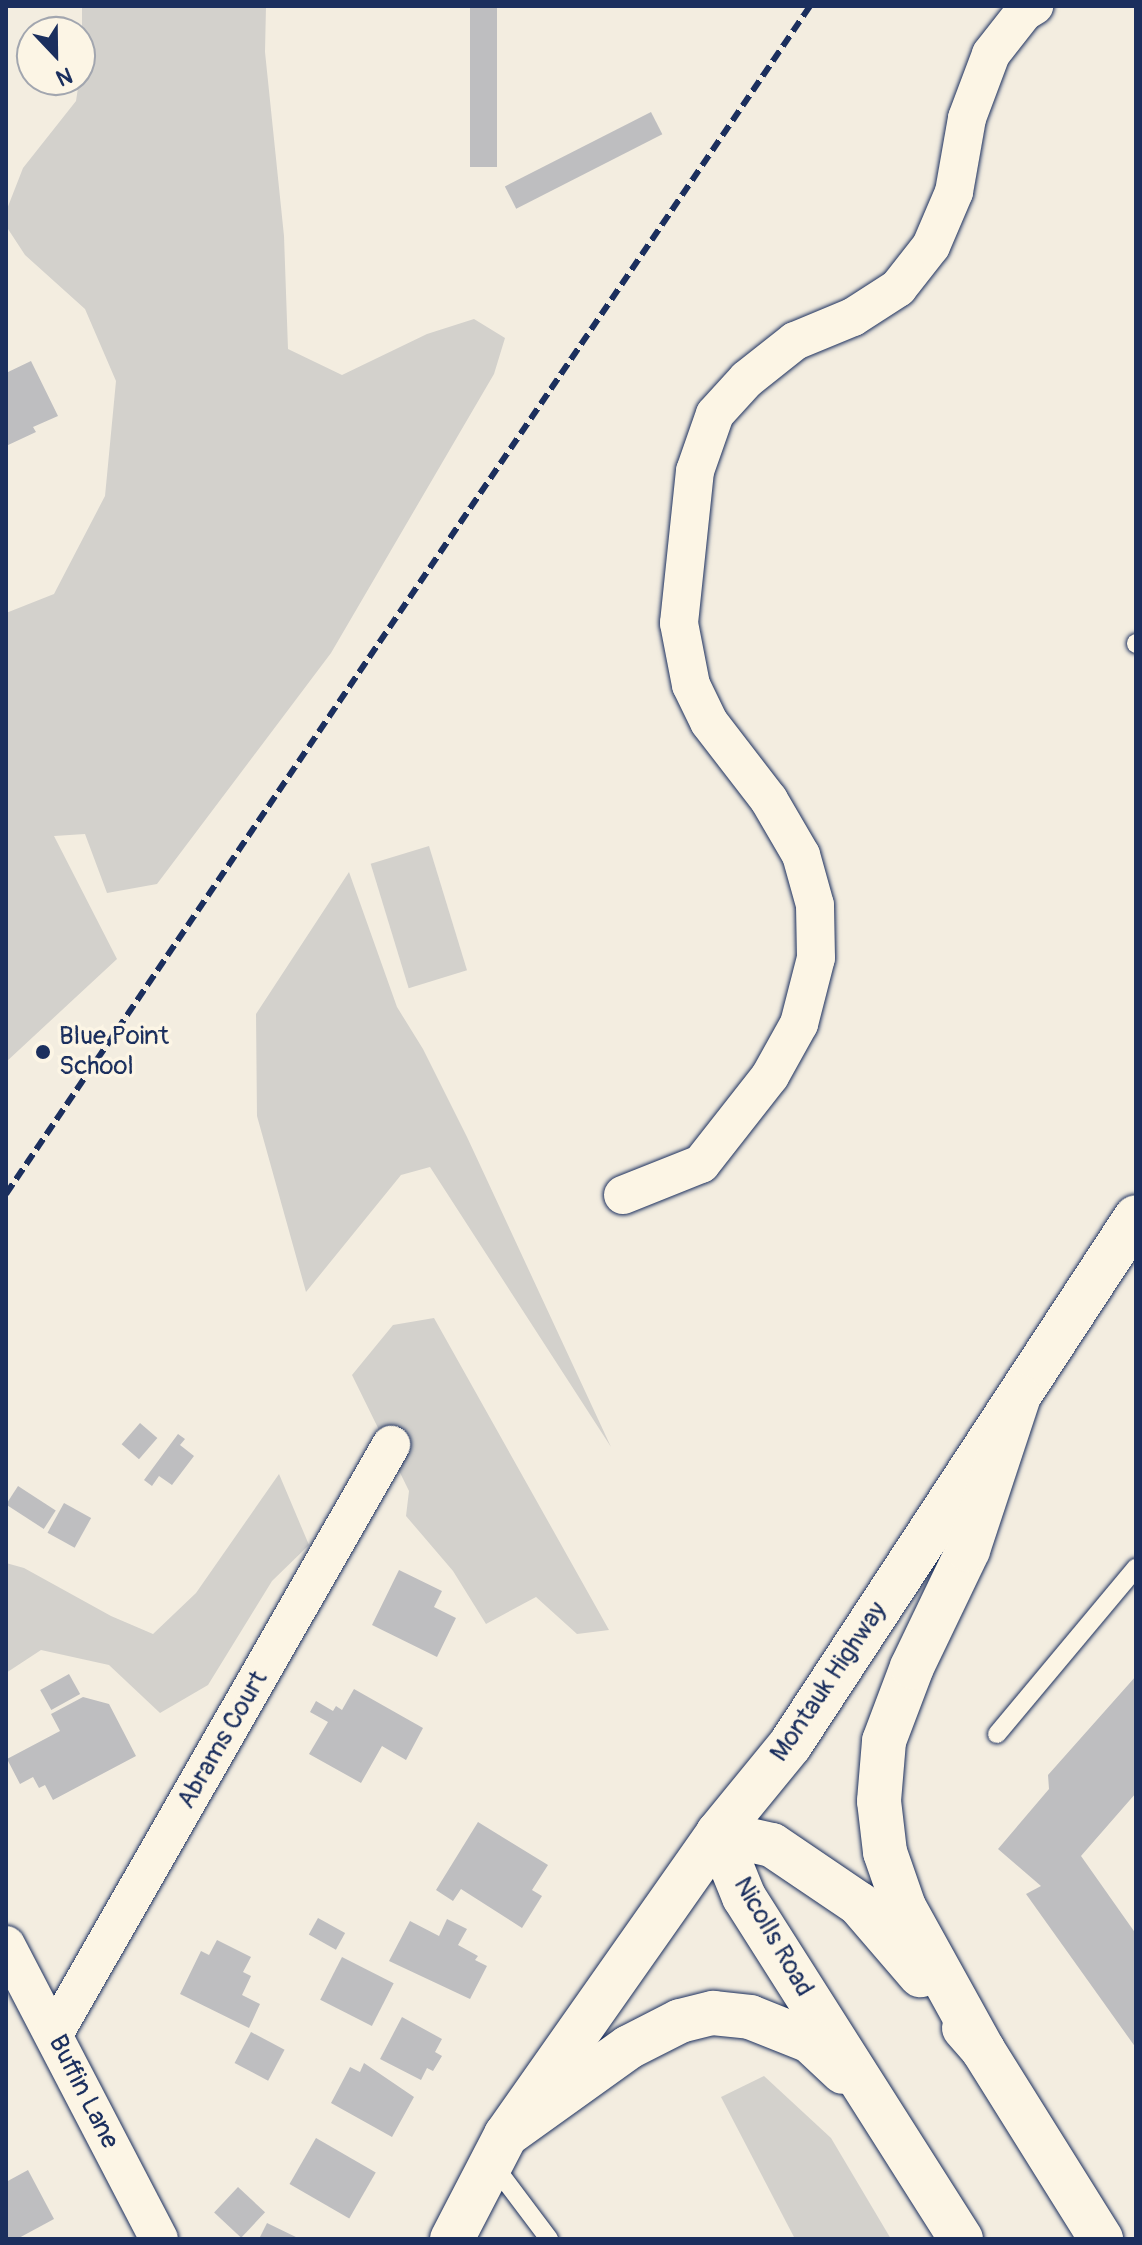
<!DOCTYPE html>
<html>
<head>
<meta charset="utf-8">
<style>
  body { margin:0 }
  #map { position:relative; width:1142px; height:2245px; overflow:hidden; background:#f3ede0; font-family:Pangolin,sans-serif }
  div>[style] { position:absolute }
  .green>* { inset:0; background:#d3d1cc; transform-origin:0 0 }
  .building>* { inset:0; background:#bebec0; transform-origin:0 0 }
  .roads { filter:drop-shadow(0 0 2px #1b2f5e) drop-shadow(0 0 2px #1b2f5e) }
  .lane>* { height:18px; margin:-9px; padding:0 9px; transform-origin:9px; border-radius:9px; background:#fcf5e5 }
  .street>* { height:38px; margin:-19px; padding:0 19px; transform-origin:19px; border-radius:19px; background:#fcf5e5 }
  .primary>* { height:44px; margin:-22px; padding:0 22px; transform-origin:22px; border-radius:22px; background:#fcf5e5 }
  .highway>* { height:44px; margin:-22px; padding:0 22px; transform-origin:22px; border-radius:22px; background:#fcf5e5 }
  .rail>* { height:6px; margin-top:-3px; transform-origin:0; background:repeating-linear-gradient(90deg,#1b2f5e 0 12px,transparent 0 18px) }
  .dots>* { width:22px; height:22px; translate:-50% -50%; box-sizing:border-box; border:4px solid #fcf5e5; border-radius:50% }
  span { translate:-50% -50%; white-space:nowrap; text-align:center; line-height:1.15; -webkit-text-stroke:7px #fcf5e5; paint-order:stroke }
  .poi-label { font-size:26px; color:#1b2f5e }
  .left { translate:0 -50%; text-align:left }
  .street-label { font-size:26px; color:#1b2f5e }
  .frame { position:absolute; inset:0; border:8px solid #1b2f5e; pointer-events:none }
  .north { position:absolute; left:16px; top:16px; width:80px; height:80px; box-sizing:border-box; background:#fcf5e5; border:2px solid #a2a6af; border-radius:50%; rotate:158deg; font-size:22px; font-weight:700; line-height:32px; text-align:center; color:#1b2f5e }
  .north::after { content:''; display:block; margin:auto; width:28px; height:36px; background:#1b2f5e; clip-path:polygon(50% 0,100% 100%,50% 72%,0 100%) }
</style>
</head>
<body>
<div id="map">
  <div class="green">
    <i style="clip-path:polygon(82px 6px,266px 6px,265px 52px,284px 236px,288px 349px,342px 375px,427px 334px,474px 319px,505px 338px,494px 374px,331px 653px,157px 884px,107px 893px,85px 834px,54px 836px,117px 959px,6px 1062px,6px 613px,54px 594px,105px 496px,116px 381px,85px 309px,25px 255px,8px 229px,7px 209px,23px 168px,76px 101px,82px 61px)"></i>
    <i style="left:429px;top:846px;width:130px;height:61px;rotate:73deg"></i>
    <i style="clip-path:polygon(349px 872px,397px 1007px,423px 1049px,467px 1137px,611px 1447px,430px 1167px,401px 1175px,306px 1292px,257px 1116px,256px 1014px)"></i>
    <i style="clip-path:polygon(434px 1318px,609px 1630px,577px 1634px,536px 1597px,486px 1624px,453px 1571px,406px 1516px,409px 1491px,352px 1375px,393px 1325px)"></i>
    <i style="clip-path:polygon(279px 1474px,309px 1545px,272px 1581px,208px 1685px,160px 1713px,109px 1665px,41px 1650px,6px 1673px,6px 1563px,24px 1568px,111px 1616px,153px 1634px,196px 1593px)"></i>
    <i style="clip-path:polygon(764px 2076px,831px 2138px,891px 2239px,795px 2239px,721px 2097px)"></i>
  </div>
  <div class="building">
    <i style="left:470px;top:6px;width:27px;height:161px"></i>
    <i style="left:651px;top:112px;width:25px;height:164px;rotate:63deg"></i>
    <i style="clip-path:polygon(31px 361px,58px 416px,33px 427px,36px 432px,6px 446px,6px 373px)"></i>
    <i style="left:140px;top:1423px;width:23px;height:28px;rotate:41deg"></i>
    <i style="clip-path:polygon(178px 1434px,185px 1439px,180px 1445px,194px 1456px,172px 1485px,159px 1476px,152px 1486px,144px 1480px)"></i>
    <i style="left:18px;top:1486px;width:45px;height:22px;rotate:33deg"></i>
    <i style="left:64px;top:1503px;width:31px;height:34px;rotate:29deg"></i>
    <i style="clip-path:polygon(399px 1570px,442px 1591px,434px 1607px,456px 1618px,437px 1657px,372px 1625px)"></i>
    <i style="left:69px;top:1674px;width:23px;height:33px;rotate:61deg"></i>
    <i style="clip-path:polygon(1136px 1676px,1136px 1793px,1081px 1856px,1136px 1934px,1136px 2048px,1026px 1894px,1041px 1886px,998px 1849px,1049px 1789px,1048px 1775px)"></i>
    <i style="clip-path:polygon(354px 1689px,423px 1728px,406px 1760px,382px 1746px,361px 1783px,309px 1754px,328px 1722px,310px 1712px,316px 1701px,333px 1711px,336px 1706px,342px 1710px)"></i>
    <i style="clip-path:polygon(83px 1697px,109px 1704px,136px 1756px,53px 1800px,45px 1785px,39px 1788px,33px 1777px,20px 1784px,7px 1759px,60px 1731px,51px 1714px)"></i>
    <i style="clip-path:polygon(478px 1822px,548px 1865px,532px 1890px,542px 1896px,522px 1928px,461px 1889px,453px 1901px,436px 1890px)"></i>
    <i style="left:318px;top:1918px;width:31px;height:19px;rotate:29deg"></i>
    <i style="clip-path:polygon(447px 1919px,467px 1929px,458px 1945px,478px 1956px,475px 1960px,487px 1966px,470px 1999px,389px 1961px,410px 1921px,439px 1936px)"></i>
    <i style="clip-path:polygon(217px 1940px,251px 1957px,243px 1972px,251px 1976px,242px 1995px,260px 2004px,249px 2028px,180px 1994px,201px 1951px,209px 1955px)"></i>
    <i style="left:342px;top:1957px;width:58px;height:48px;rotate:27deg"></i>
    <i style="clip-path:polygon(402px 2017px,442px 2039px,435px 2052px,442px 2056px,433px 2071px,427px 2068px,421px 2080px,380px 2059px)"></i>
    <i style="left:251px;top:2032px;width:38px;height:35px;rotate:28deg"></i>
    <i style="clip-path:polygon(364px 2063px,414px 2097px,392px 2137px,331px 2103px,350px 2067px,360px 2072px)"></i>
    <i style="left:316px;top:2138px;width:69px;height:53px;rotate:30deg"></i>
    <i style="clip-path:polygon(28px 2170px,54px 2219px,17px 2239px,6px 2239px,6px 2182px)"></i>
    <i style="left:238px;top:2187px;width:37px;height:35px;rotate:43deg"></i>
    <i style="clip-path:polygon(267px 2223px,300px 2239px,259px 2239px)"></i>
  </div>
  <div class="roads">
    <div class="lane">
      <i style="left:1136px;top:643px;width:1px;rotate:90deg"></i>
      <i style="left:997px;top:1734px;width:217px;rotate:-50.1deg"></i>
      <i style="left:492px;top:2163px;width:95px;rotate:53.1deg"></i>
    </div>
    <div class="street">
      <i style="left:623px;top:1195px;width:84px;rotate:-21.7deg"></i>
      <i style="left:701px;top:1164px;width:112px;rotate:-51.9deg"></i>
      <i style="left:770px;top:1076px;width:60px;rotate:-60.9deg"></i>
      <i style="left:799px;top:1024px;width:68px;rotate:-75.6deg"></i>
      <i style="left:816px;top:958px;width:53px;rotate:-91.1deg"></i>
      <i style="left:815px;top:905px;width:52px;rotate:-105.6deg"></i>
      <i style="left:801px;top:855px;width:64px;rotate:-120.2deg"></i>
      <i style="left:769px;top:800px;width:98px;rotate:-127.6deg"></i>
      <i style="left:709px;top:722px;width:41px;rotate:-115.9deg"></i>
      <i style="left:691px;top:685px;width:63px;rotate:-101deg"></i>
      <i style="left:679px;top:623px;width:153px;rotate:-84deg"></i>
      <i style="left:695px;top:471px;width:60px;rotate:-70.7deg"></i>
      <i style="left:715px;top:414px;width:47px;rotate:-47.6deg"></i>
      <i style="left:747px;top:379px;width:61px;rotate:-38.4deg"></i>
      <i style="left:795px;top:341px;width:63px;rotate:-22.5deg"></i>
      <i style="left:853px;top:317px;width:54px;rotate:-32.8deg"></i>
      <i style="left:898px;top:288px;width:53px;rotate:-51.8deg"></i>
      <i style="left:931px;top:246px;width:59px;rotate:-66.9deg"></i>
      <i style="left:954px;top:192px;width:75px;rotate:-80deg"></i>
      <i style="left:967px;top:118px;width:68px;rotate:-69.4deg"></i>
      <i style="left:991px;top:54px;width:53px;rotate:-51.8deg"></i>
      <i style="left:1024px;top:12px;width:12px;rotate:-31deg"></i>
      <i style="left:6px;top:1945px;width:331px;rotate:62.5deg"></i>
      <i style="left:54px;top:2034px;width:679px;rotate:-60.22deg"></i>
    </div>
    <div class="primary">
      <i style="left:452px;top:2239px;width:117px;rotate:-62.6deg"></i>
      <i style="left:506px;top:2135px;width:369px;rotate:-54.9deg"></i>
      <i style="left:718px;top:1833px;width:114px;rotate:-50.7deg"></i>
      <i style="left:790px;top:1745px;width:631px;rotate:-56.76deg"></i>
    </div>
    <div class="highway">
      <i style="left:718px;top:1833px;width:55px;rotate:12.5deg"></i>
      <i style="left:772px;top:1845px;width:105px;rotate:34.1deg"></i>
      <i style="left:859px;top:1904px;width:94px;rotate:49.3deg"></i>
      <i style="left:718px;top:1833px;width:69px;rotate:67.9deg"></i>
      <i style="left:744px;top:1897px;width:405px;rotate:57.6deg"></i>
      <i style="left:964px;top:2028px;width:29px;rotate:49deg"></i>
      <i style="left:983px;top:2050px;width:223px;rotate:58deg"></i>
      <i style="left:983px;top:2050px;width:163px;rotate:-118.9deg"></i>
      <i style="left:904px;top:1907px;width:58px;rotate:-109.1deg"></i>
      <i style="left:885px;top:1852px;width:51px;rotate:-96.7deg"></i>
      <i style="left:879px;top:1801px;width:60px;rotate:-85.2deg"></i>
      <i style="left:884px;top:1741px;width:79px;rotate:-69.3deg"></i>
      <i style="left:912px;top:1667px;width:130px;rotate:-64.4deg"></i>
      <i style="left:968px;top:1550px;width:162px;rotate:-71.7deg"></i>
      <i style="left:506px;top:2135px;width:151px;rotate:-35.6deg"></i>
      <i style="left:629px;top:2047px;width:57px;rotate:-27deg"></i>
      <i style="left:680px;top:2021px;width:34px;rotate:-14deg"></i>
      <i style="left:713px;top:2013px;width:37px;rotate:6deg"></i>
      <i style="left:750px;top:2017px;width:65px;rotate:21.8deg"></i>
      <i style="left:810px;top:2041px;width:45px;rotate:43.2deg"></i>
    </div>
  </div>
  <div class="rail">
    <i style="left:6px;top:1194px;width:1434px;rotate:-55.91deg"></i>
  </div>
  <div class="dots">
    <i style="left:43px;top:1052px;background:#1b2f5e"></i>
  </div>
  <div class="poi-label">
    <span class="left" style="left:59px;top:1052px">Blue Point<br>School</span>
  </div>
  <div class="street-label">
    <span style="left:829px;top:1682px;rotate:-56deg">Montauk Highway</span>
    <span style="left:223px;top:1740px;rotate:-60deg">Abrams Court</span>
    <span style="left:773px;top:1937px;rotate:60deg">Nicolls Road</span>
    <span style="left:83px;top:2092px;rotate:63deg">Buffin Lane</span>
  </div>
  <div class="frame"></div>
  <div class="north">N</div>
</div>
</body>
</html>
